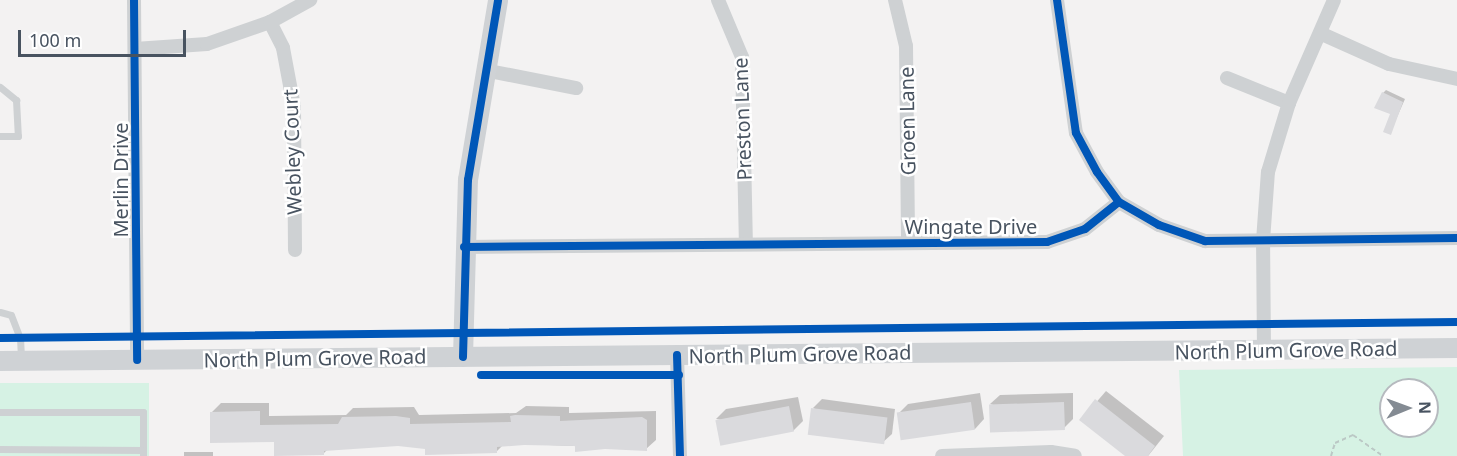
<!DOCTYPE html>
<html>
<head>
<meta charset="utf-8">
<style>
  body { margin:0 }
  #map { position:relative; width:1457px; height:456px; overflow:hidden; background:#f3f2f2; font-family:"Noto Sans",sans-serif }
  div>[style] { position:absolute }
  .green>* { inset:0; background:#d6f2e4; transform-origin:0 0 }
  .shadow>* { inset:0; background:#0003; transform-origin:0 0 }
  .building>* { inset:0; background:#dadadd; transform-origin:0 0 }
  .path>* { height:2px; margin-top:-1px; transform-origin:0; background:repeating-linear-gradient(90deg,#bbc8c5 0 4.5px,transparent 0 7.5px) }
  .lane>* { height:7px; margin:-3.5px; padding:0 3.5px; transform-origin:3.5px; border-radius:3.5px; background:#ced1d3 }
  .street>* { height:14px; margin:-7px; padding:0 7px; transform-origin:7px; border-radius:7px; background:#ced1d3 }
  .secondary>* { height:20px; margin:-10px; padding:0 10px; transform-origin:10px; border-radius:10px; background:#cfd2d5 }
  .cycleway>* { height:8px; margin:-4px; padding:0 4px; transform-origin:4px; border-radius:4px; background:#0057b8 }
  span { translate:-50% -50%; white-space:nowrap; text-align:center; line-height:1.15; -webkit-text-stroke:5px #fff; paint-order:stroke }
  .street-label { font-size:20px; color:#485360 }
  .north { position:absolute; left:1379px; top:378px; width:60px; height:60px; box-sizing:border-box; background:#fff; border:2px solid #b6babf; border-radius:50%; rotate:89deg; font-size:16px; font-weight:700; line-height:24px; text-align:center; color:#485360 }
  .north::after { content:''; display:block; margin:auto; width:21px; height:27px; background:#848b93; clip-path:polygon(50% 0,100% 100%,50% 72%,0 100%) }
  .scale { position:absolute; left:18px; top:30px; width:168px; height:27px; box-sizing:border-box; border:3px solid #485360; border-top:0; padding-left:8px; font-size:18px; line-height:21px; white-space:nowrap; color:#485360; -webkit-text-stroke:4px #fff; paint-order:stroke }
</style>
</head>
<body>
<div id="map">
  <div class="green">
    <i style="clip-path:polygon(evenodd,1457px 367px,1457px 456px,1183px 456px,1179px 370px,1457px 367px,1391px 390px,1427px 390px,1427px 426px,1391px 426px,1391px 390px)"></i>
    <i style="left:149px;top:383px;width:73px;height:149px;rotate:90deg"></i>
  </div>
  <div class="shadow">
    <i style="clip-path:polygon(1386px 90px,1405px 99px,1390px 133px,1391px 113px,1383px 93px)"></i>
    <i style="clip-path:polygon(1106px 391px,1164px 436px,1148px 456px,1127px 456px,1081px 420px)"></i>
    <i style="clip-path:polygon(980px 393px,984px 419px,975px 429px,898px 414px,908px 404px)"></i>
    <i style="clip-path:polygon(1073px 393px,1073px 419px,1064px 428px,990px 404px,1000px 395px)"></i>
    <i style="clip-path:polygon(798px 397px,803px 421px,793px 431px,716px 419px,726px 409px)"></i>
    <i style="clip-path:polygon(822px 399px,895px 409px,892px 434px,882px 443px,813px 408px)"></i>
    <i style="clip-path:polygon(221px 403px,269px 403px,269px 416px,346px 415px,353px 408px,414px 407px,419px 415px,516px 413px,526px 406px,569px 407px,569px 413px,656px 411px,656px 440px,646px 449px,524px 444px,503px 445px,496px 452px,398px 445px,328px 449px,324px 453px,276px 441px,211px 413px)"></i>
    <i style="left:184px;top:452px;width:29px;height:6px"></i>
  </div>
  <div class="building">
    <i style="clip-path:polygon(1382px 92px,1403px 102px,1391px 135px,1383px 132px,1390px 114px,1374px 108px)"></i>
    <i style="clip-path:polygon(1095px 399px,1155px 446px,1148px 456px,1125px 456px,1079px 420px)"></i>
    <i style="left:971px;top:402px;width:28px;height:75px;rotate:82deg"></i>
    <i style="left:1064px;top:402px;width:28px;height:75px;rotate:88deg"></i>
    <i style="left:789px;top:406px;width:26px;height:75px;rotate:79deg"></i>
    <i style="left:811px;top:408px;width:77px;height:27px;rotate:7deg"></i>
    <i style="clip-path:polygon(260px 411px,260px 425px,338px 424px,342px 417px,396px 416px,410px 418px,410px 424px,511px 422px,510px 416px,515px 415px,560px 416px,560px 421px,642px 417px,647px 420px,647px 451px,605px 449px,575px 452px,575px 446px,524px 445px,497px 447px,497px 453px,425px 455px,425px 449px,398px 446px,324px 451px,324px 455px,274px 456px,274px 442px,210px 443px,210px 412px)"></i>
  </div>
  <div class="path">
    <i style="left:1331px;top:456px;width:14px;rotate:-73deg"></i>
    <i style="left:1335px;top:443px;width:20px;rotate:-24deg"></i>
    <i style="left:1353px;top:435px;width:37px;rotate:35deg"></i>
  </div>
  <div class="lane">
    <i style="left:0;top:87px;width:21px;rotate:39deg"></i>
    <i style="left:16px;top:100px;width:36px;rotate:87deg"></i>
    <i style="left:18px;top:136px;width:18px;rotate:180deg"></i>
    <i style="left:0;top:312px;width:11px;rotate:15deg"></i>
    <i style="left:11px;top:315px;width:25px;rotate:69deg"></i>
    <i style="left:20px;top:338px;width:21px;rotate:87deg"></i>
    <i style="left:0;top:412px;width:143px"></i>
    <i style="left:143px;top:412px;width:38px;rotate:90deg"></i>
    <i style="left:0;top:449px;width:143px;rotate:0.4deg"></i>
    <i style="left:143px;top:450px;width:6px;rotate:90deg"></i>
  </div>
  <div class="street">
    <i style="left:134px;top:0;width:360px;rotate:89.5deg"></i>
    <i style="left:718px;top:0;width:62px;rotate:67.2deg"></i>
    <i style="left:742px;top:57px;width:186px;rotate:88.8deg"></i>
    <i style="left:895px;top:0;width:47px;rotate:76.6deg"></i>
    <i style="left:906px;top:46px;width:197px;rotate:89.4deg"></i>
    <i style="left:1057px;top:0;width:134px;rotate:81.9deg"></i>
    <i style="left:1076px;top:133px;width:44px;rotate:61.7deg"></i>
    <i style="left:1097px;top:172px;width:37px;rotate:54deg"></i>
    <i style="left:270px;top:22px;width:29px;rotate:63deg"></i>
    <i style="left:283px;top:48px;width:60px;rotate:79.4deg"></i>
    <i style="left:294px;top:107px;width:143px;rotate:89.6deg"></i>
    <i style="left:1322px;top:34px;width:73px;rotate:24.1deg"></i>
    <i style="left:1389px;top:64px;width:70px;rotate:12.4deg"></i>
    <i style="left:135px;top:49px;width:72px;rotate:-4deg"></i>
    <i style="left:207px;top:44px;width:67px;rotate:-19.2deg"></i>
    <i style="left:270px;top:22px;width:46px;rotate:-28.8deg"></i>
    <i style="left:484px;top:70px;width:94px;rotate:11.1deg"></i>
    <i style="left:1227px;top:78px;width:67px;rotate:22deg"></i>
    <i style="left:464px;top:247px;width:583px;rotate:-0.49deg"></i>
    <i style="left:1047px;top:242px;width:40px;rotate:-18.9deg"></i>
    <i style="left:1085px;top:229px;width:43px;rotate:-38.5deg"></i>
    <i style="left:1119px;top:202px;width:46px;rotate:29.9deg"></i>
    <i style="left:1159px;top:225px;width:49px;rotate:19.2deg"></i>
    <i style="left:1205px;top:241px;width:252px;rotate:-0.7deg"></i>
    <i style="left:1264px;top:350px;width:109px;rotate:-90.5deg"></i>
    <i style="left:1263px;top:241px;width:69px;rotate:-85.9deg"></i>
    <i style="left:1268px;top:172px;width:72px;rotate:-73.1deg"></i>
    <i style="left:1289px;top:103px;width:112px;rotate:-66.4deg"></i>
    <i style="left:677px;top:355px;width:101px;rotate:88.3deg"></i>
    <i style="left:942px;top:456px;width:109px;rotate:-2.1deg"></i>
    <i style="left:1051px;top:452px;width:24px;rotate:9deg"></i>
  </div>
  <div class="secondary">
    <i style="left:463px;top:357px;width:177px;rotate:-88.4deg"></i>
    <i style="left:468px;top:180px;width:182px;rotate:-80.5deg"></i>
    <i style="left:0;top:361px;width:1457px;rotate:-0.51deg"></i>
  </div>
  <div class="cycleway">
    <i style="left:134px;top:0;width:360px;rotate:89.5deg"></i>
    <i style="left:1057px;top:0;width:134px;rotate:81.9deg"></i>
    <i style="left:1076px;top:133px;width:44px;rotate:61.7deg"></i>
    <i style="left:1097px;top:172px;width:37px;rotate:54deg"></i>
    <i style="left:464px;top:247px;width:583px;rotate:-0.49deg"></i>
    <i style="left:1047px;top:242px;width:40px;rotate:-18.9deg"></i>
    <i style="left:1085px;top:229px;width:43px;rotate:-38.5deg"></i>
    <i style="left:1119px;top:202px;width:46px;rotate:29.9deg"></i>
    <i style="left:1159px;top:225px;width:49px;rotate:19.2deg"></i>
    <i style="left:1205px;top:241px;width:252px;rotate:-0.7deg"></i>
    <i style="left:0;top:338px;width:1457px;rotate:-0.63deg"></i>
    <i style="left:677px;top:355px;width:101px;rotate:88.3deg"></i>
    <i style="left:463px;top:357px;width:177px;rotate:-88.4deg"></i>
    <i style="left:468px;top:180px;width:182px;rotate:-80.5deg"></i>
    <i style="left:481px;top:375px;width:198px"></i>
  </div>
  <div class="street-label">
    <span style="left:742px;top:119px;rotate:-92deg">Preston Lane</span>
    <span style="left:907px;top:121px;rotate:-91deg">Groen Lane</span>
    <span style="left:292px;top:152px;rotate:-92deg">Webley Court</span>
    <span style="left:120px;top:180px;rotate:-90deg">Merlin Drive</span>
    <span style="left:971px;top:226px">Wingate Drive</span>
    <span style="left:1286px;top:350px;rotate:-1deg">North Plum Grove Road</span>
    <span style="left:800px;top:354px;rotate:-1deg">North Plum Grove Road</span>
    <span style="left:315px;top:358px;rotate:-1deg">North Plum Grove Road</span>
  </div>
  <div class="north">N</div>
  <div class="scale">100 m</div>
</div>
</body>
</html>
